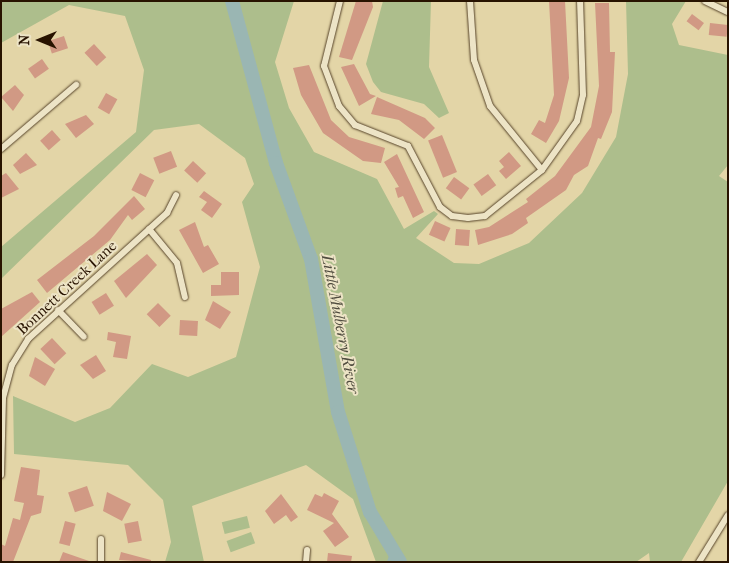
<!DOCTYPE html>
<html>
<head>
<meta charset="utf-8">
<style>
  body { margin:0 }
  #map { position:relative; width:729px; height:563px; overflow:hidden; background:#e3d5a7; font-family:"IM FELL French Canon",serif }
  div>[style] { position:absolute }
  .green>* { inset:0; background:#adbe8c; transform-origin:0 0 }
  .stream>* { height:2.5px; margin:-1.25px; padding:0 1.25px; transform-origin:1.25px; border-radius:1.25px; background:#9ab6b3 }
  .river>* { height:14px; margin:-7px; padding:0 7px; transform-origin:7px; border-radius:7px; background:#9ab6b3 }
  .building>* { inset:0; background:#d19984; transform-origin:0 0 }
  .roads { filter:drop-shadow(0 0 1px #57442a) drop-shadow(0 0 1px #57442a) }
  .minor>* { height:6px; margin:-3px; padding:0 3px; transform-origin:3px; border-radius:3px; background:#ede4c6 }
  span { translate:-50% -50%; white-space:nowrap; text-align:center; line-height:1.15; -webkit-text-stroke:4px #ede4c6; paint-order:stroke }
  .street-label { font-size:15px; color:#281300 }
  .water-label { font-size:16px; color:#504c3f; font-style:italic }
  .frame { position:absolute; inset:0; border:2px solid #281300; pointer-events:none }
  .north { position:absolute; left:15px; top:15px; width:50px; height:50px; -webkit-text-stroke:4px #ede4c6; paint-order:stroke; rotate:270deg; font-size:14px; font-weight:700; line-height:20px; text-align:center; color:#281300 }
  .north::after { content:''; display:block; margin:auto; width:18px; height:22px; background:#281300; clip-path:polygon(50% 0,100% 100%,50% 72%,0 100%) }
</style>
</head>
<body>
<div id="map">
  <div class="green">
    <i style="clip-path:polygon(1px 1px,294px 1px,275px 62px,289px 108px,314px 152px,377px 179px,404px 229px,434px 211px,438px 214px,416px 238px,454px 263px,479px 264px,529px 243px,582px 193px,616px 137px,628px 74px,626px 1px,686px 1px,672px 24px,679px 45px,728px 55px,728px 165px,719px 176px,728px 182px,728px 481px,681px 562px,650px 562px,649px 553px,636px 562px,376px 562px,353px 499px,306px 465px,192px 506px,204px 562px,165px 562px,171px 542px,163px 500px,128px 465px,14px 454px,13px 396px,75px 422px,110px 408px,152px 364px,188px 377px,236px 357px,260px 267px,242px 202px,254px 184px,245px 158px,199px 124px,154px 130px,1px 279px,1px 247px,136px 132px,144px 70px,125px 16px,69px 5px,1px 43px)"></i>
    <i style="clip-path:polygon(383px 1px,431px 1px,429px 67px,449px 113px,439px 118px,424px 104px,381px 92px,373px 82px,366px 64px)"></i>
    <i style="left:247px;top:516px;width:12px;height:26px;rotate:76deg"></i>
    <i style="left:251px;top:532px;width:12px;height:26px;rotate:70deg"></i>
  </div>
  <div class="stream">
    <i style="left:388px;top:562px;width:9px;rotate:-72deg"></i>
  </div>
  <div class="river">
    <i style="left:232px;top:1px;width:168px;rotate:74.8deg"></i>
    <i style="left:276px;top:163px;width:102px;rotate:70deg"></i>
    <i style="left:311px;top:259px;width:155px;rotate:80deg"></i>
    <i style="left:338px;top:412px;width:105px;rotate:72.3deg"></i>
    <i style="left:370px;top:512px;width:58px;rotate:59deg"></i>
  </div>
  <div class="building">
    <i style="clip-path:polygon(356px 1px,372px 1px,373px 7px,352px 60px,339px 57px)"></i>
    <i style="clip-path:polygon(549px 1px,565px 1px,569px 78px,559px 121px,546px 143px,531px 134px,539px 120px,545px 123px,554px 95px)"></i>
    <i style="clip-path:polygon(595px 3px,609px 3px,610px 52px,615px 52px,612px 112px,601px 139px,598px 138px,588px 166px,574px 175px,566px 190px,526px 218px,528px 223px,512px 234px,478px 245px,475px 230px,489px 227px,528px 202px,526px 199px,555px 176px,591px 127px,599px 86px)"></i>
    <i style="left:692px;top:14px;width:15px;height:9px;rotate:37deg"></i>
    <i style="left:710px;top:23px;width:18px;height:12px;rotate:6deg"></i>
    <i style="left:64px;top:36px;width:13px;height:17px;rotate:72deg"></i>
    <i style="left:94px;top:44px;width:18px;height:13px;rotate:47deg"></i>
    <i style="left:42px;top:59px;width:12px;height:17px;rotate:55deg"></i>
    <i style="clip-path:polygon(354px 64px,370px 94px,376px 96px,359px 106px,341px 67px)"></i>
    <i style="clip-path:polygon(309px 65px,331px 120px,349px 137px,385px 148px,381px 163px,363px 161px,323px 133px,301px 95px,293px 68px)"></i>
    <i style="clip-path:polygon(15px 85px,24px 95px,13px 111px,1px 97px)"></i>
    <i style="left:106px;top:93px;width:13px;height:17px;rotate:29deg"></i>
    <i style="clip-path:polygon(377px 97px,425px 118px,435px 128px,424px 139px,399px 120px,371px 114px)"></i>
    <i style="clip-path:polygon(86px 115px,94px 124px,76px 138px,65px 124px)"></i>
    <i style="left:52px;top:130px;width:13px;height:16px;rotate:48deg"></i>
    <i style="left:442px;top:135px;width:40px;height:15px;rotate:68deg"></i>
    <i style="left:171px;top:151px;width:17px;height:19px;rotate:69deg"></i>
    <i style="clip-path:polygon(509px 152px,521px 166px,506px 179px,499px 171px,504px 167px,499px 161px)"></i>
    <i style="clip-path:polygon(26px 153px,37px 165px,20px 174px,13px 165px)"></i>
    <i style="clip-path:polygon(397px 154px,424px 212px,413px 218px,403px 196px,398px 198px,395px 188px,399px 187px,384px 162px)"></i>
    <i style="left:193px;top:161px;width:18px;height:13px;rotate:43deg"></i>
    <i style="clip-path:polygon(6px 173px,19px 189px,1px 198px,1px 176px)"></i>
    <i style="left:140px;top:173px;width:16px;height:19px;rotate:27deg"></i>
    <i style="left:488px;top:174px;width:14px;height:18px;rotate:54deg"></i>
    <i style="left:454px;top:177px;width:19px;height:14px;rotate:36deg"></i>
    <i style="clip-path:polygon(204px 191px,222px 204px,212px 218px,201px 210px,207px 202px,199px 197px)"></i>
    <i style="clip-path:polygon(134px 196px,145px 209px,132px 220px,128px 215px,110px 240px,47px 293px,37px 280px,94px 236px)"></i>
    <i style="left:435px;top:221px;width:17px;height:15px;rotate:24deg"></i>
    <i style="clip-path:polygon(195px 222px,204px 247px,208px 245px,219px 264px,203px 273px,179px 230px)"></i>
    <i style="left:456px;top:229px;width:14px;height:16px;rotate:4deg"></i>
    <i style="clip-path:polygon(147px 254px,157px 265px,126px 298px,114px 281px)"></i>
    <i style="clip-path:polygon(221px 272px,239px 272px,239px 295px,211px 296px,211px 285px,221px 285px)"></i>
    <i style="clip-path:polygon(32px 292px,40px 302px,1px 337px,1px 309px)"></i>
    <i style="left:106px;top:293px;width:15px;height:17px;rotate:58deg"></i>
    <i style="clip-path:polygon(213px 301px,231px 312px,220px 329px,205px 320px)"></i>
    <i style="left:158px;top:303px;width:18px;height:16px;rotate:45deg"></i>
    <i style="left:180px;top:320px;width:18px;height:15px;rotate:3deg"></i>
    <i style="clip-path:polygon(108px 332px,131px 336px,127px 359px,113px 357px,116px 342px,107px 340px)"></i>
    <i style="left:52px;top:338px;width:21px;height:16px;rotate:47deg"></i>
    <i style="clip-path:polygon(96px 355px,106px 371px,93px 379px,80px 365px)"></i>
    <i style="clip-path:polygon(35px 357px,55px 369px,45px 386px,29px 376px)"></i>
    <i style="clip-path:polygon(21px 467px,40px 470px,37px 495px,44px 496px,41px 513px,31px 516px,13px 562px,1px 562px,1px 544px,5px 546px,13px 518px,20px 520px,24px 503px,14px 501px)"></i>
    <i style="left:87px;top:486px;width:21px;height:20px;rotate:71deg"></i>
    <i style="clip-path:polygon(107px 492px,131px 504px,122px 521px,103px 511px)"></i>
    <i style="clip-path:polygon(324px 493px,339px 501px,332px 514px,349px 537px,335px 547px,323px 531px,334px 523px,307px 510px,315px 494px,322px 497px)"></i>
    <i style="clip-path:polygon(281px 494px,298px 517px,291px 522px,286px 515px,274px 524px,265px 511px)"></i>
    <i style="left:65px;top:521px;width:11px;height:23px;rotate:15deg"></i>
    <i style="left:138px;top:521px;width:20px;height:14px;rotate:79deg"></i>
    <i style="clip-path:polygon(63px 552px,89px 561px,89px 562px,59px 562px)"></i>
    <i style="clip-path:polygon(121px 552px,151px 560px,151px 562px,119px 560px)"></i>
    <i style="clip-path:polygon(328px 553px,352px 556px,351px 562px,327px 562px)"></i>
  </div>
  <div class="roads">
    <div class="minor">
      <i style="left:340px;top:1px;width:67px;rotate:103.8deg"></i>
      <i style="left:324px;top:66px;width:43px;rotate:69.4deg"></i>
      <i style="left:339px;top:106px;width:25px;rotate:50deg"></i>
      <i style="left:355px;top:125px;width:57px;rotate:21.6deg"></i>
      <i style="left:408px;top:146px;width:69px;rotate:62.3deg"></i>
      <i style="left:440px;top:207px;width:15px;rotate:37deg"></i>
      <i style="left:452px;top:216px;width:16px;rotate:7deg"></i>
      <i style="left:468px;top:218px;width:17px;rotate:-7deg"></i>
      <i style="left:485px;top:216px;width:73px;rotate:-38.9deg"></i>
      <i style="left:542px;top:170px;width:60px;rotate:-54.5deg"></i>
      <i style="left:577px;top:121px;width:27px;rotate:-77deg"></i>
      <i style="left:583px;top:95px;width:94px;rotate:-91.8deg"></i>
      <i style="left:470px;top:1px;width:59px;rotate:86.1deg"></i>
      <i style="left:474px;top:60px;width:49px;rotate:70.8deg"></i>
      <i style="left:490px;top:106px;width:82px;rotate:50.9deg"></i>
      <i style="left:705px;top:1px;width:25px;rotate:26deg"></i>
      <i style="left:1px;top:149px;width:99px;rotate:-40.5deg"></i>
      <i style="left:149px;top:229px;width:44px;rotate:50.5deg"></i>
      <i style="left:177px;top:263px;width:35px;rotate:77deg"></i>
      <i style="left:58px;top:310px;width:37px;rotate:46deg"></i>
      <i style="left:1px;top:475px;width:77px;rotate:-88.5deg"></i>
      <i style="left:3px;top:398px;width:34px;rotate:-75deg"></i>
      <i style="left:12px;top:365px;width:31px;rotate:-58deg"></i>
      <i style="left:28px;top:339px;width:188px;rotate:-42.2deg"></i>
      <i style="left:167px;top:213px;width:20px;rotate:-63deg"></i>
      <i style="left:101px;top:539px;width:23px;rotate:90deg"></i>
      <i style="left:306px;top:562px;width:12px;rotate:-85deg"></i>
      <i style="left:699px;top:562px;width:55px;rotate:-58.3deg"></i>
    </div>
  </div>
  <div class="street-label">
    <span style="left:67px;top:288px;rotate:-43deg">Bonnett Creek Lane</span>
  </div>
  <div class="water-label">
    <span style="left:340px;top:324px;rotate:79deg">Little Mulberry River</span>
  </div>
  <div class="frame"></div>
  <div class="north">N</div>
</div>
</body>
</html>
